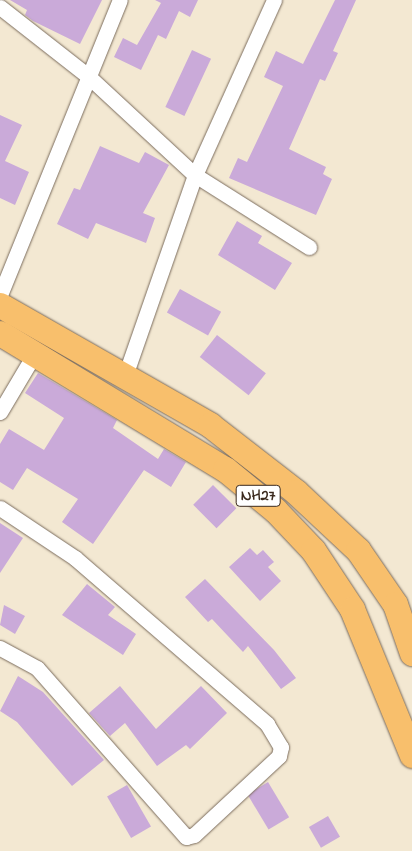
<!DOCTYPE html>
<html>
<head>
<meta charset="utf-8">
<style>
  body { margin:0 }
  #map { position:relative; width:412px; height:851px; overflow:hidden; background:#f3e8d2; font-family:"Indie Flower",sans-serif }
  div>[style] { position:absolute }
  .building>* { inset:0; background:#caaad9; transform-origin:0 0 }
  .roads { filter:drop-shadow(0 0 1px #7b6c5d) drop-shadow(0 0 1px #7b6c5d) }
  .minor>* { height:15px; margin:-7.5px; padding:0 7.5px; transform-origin:7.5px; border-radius:7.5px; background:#fff }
  .trunk>* { height:25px; margin:-12.5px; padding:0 12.5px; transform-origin:12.5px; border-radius:12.5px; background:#f8bf6c }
  span { translate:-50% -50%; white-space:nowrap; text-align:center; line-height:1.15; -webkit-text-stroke:4.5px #fff; paint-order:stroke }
  .shield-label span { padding:1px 4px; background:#fff; border:1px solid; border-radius:4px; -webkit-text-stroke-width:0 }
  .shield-label { font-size:16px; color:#3b2a1e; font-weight:700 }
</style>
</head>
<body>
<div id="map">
  <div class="building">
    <i style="clip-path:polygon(10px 0,102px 0,80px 44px,33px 21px,25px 15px,27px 10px)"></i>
    <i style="clip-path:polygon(155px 0,198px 0,190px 17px,179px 11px,166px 39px,158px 35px,141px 70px,114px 57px,123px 38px,137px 45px,161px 3px)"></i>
    <i style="clip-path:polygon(335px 0,356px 0,333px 51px,338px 53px,325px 81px,320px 79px,289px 149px,326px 167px,323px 174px,332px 179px,316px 215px,229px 178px,238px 158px,247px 162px,283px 86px,264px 77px,276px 51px,303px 64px)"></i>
    <i style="left:192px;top:50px;width:21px;height:63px;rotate:25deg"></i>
    <i style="clip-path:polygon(0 115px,22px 125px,5px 161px,29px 172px,15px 205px,0 198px)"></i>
    <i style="clip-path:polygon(100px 146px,139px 163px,145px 152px,169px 165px,143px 213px,155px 218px,146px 243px,96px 223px,88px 239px,57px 224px,74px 188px,80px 190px)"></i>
    <i style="clip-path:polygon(237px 221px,262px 236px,258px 243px,292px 263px,275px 290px,218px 255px)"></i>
    <i style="left:180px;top:289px;width:47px;height:27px;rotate:29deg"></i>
    <i style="left:217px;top:335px;width:62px;height:28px;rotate:38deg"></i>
    <i style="clip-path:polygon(38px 373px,117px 420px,113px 428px,158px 459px,164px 449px,186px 462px,171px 487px,144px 470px,93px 544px,62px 522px,78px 499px,27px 468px,13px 490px,0 482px,0 444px,9px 429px,44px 450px,64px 418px,25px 393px)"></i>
    <i style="left:213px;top:485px;width:33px;height:28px;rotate:45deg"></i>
    <i style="clip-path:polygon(0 523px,23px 538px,0 573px)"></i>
    <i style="clip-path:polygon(250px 548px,257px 555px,263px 550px,274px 562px,268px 567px,281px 581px,260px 601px,229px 567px)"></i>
    <i style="clip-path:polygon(205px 579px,274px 650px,296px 678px,281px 689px,248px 646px,243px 652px,212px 619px,208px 622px,185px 597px)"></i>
    <i style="clip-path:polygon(87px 584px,115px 607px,108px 615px,136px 634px,123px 655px,62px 615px)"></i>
    <i style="clip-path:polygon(4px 605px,25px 616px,15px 634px,0 625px)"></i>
    <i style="clip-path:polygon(18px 676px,43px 692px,104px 760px,72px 786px,17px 722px,0 711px)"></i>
    <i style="clip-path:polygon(120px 686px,156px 729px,201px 686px,227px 713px,190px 749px,186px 745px,157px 766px,125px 723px,110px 736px,89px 713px)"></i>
    <i style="left:268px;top:782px;width:41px;height:24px;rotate:59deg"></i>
    <i style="left:127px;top:785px;width:48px;height:23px;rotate:60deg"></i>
    <i style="left:328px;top:816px;width:24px;height:22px;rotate:60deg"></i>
  </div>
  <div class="roads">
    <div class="minor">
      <i style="left:0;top:7px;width:112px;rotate:38.1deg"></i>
      <i style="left:88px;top:76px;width:146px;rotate:42.8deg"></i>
      <i style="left:195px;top:175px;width:135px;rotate:32.3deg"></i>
      <i style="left:0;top:295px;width:318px;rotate:-67.9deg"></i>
      <i style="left:126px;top:373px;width:210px;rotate:-70.8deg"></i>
      <i style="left:195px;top:175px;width:192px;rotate:-65.7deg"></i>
      <i style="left:0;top:412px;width:69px;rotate:-59.3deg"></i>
      <i style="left:0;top:508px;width:90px;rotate:33.7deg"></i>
      <i style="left:75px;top:558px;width:254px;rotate:40.8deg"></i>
      <i style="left:267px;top:724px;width:27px;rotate:59deg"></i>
      <i style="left:281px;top:747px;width:9px;rotate:103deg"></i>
      <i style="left:279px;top:756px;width:116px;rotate:137.1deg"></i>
      <i style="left:194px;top:835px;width:8px;rotate:166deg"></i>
      <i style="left:186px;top:837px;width:225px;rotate:-131.4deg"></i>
      <i style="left:37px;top:668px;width:42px;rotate:-151.6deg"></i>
    </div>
    <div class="trunk">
      <i style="left:0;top:305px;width:242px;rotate:29.7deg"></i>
      <i style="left:210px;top:425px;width:109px;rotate:37.9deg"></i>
      <i style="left:296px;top:492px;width:85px;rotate:43.1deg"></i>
      <i style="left:358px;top:550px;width:65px;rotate:55.6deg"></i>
      <i style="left:395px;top:604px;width:52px;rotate:70.9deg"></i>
      <i style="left:0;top:333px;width:263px;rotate:31.2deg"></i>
      <i style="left:225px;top:469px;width:65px;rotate:39.4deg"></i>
      <i style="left:275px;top:510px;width:55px;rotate:46.5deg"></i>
      <i style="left:313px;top:550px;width:71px;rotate:56.5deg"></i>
      <i style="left:352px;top:609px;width:158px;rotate:67.7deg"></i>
    </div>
  </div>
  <div class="shield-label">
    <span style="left:258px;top:496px">NH27</span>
  </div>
</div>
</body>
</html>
